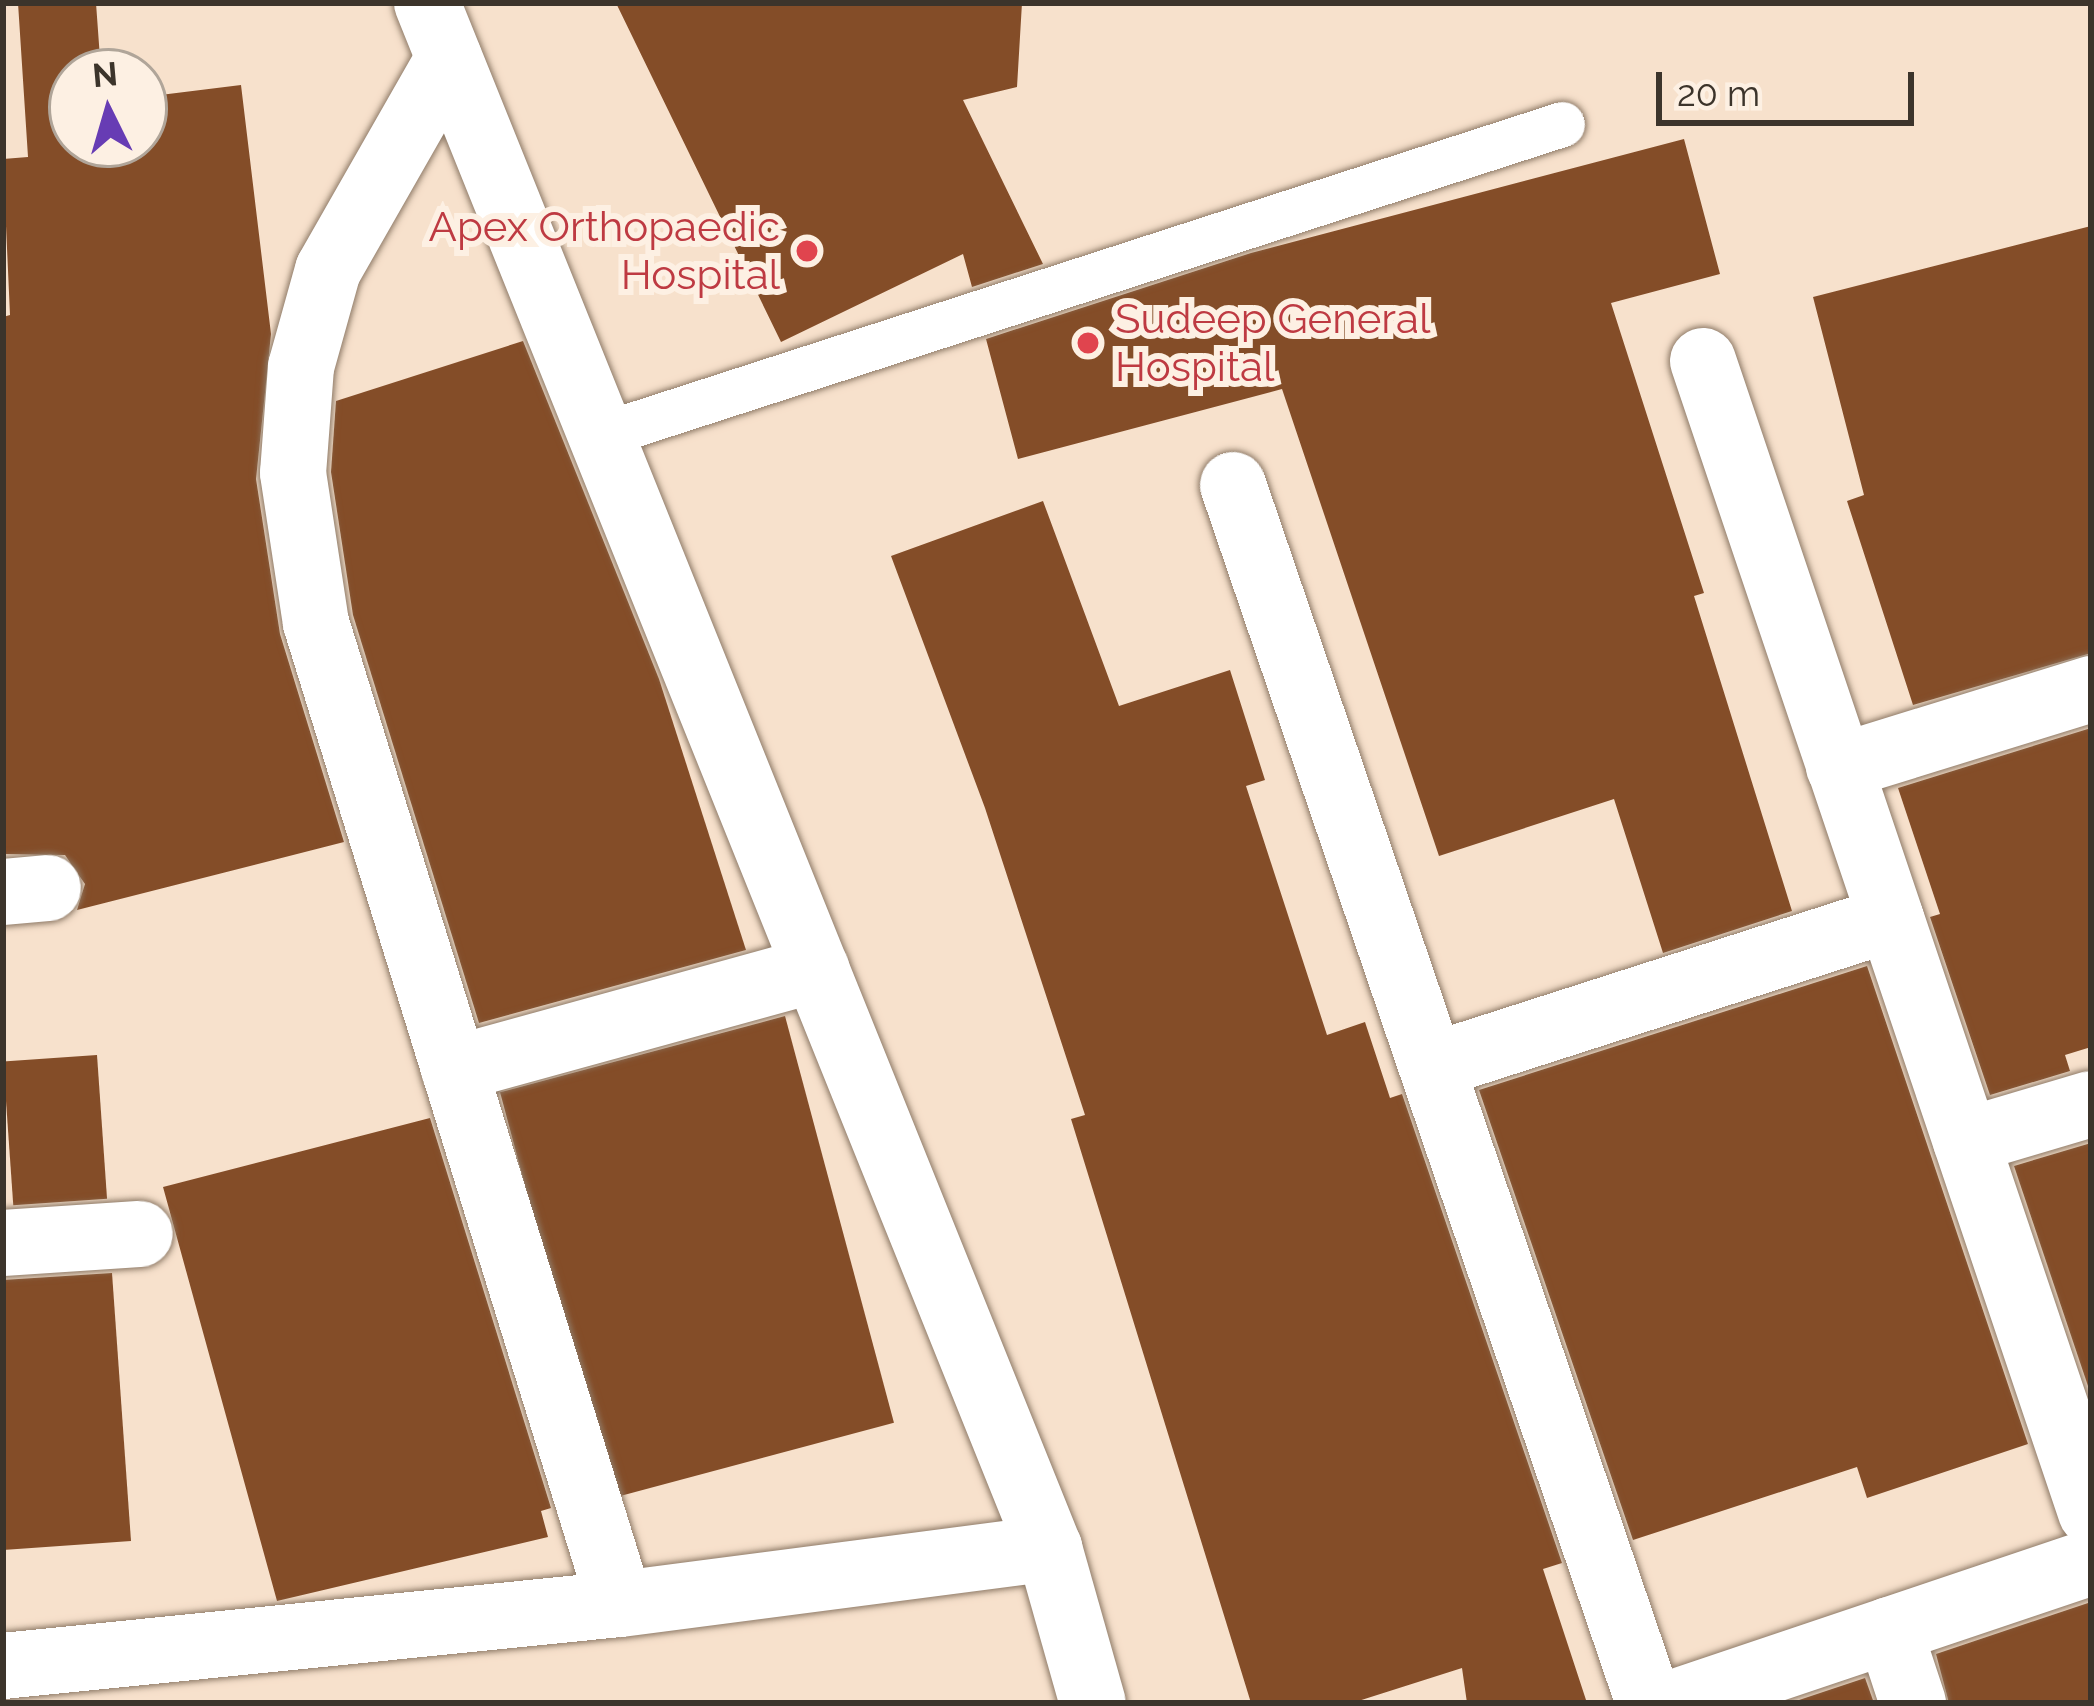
<!DOCTYPE html>
<html>
<head>
<meta charset="utf-8">
<style>
  body { margin:0 }
  #map { position:relative; width:2094px; height:1706px; overflow:hidden; background:#f7e1cc; font-family:Raleway,sans-serif }
  div>[style] { position:absolute }
  .building>* { inset:0; background:#844d28; transform-origin:0 0 }
  .roads { filter:drop-shadow(0 0 3px #8f7b68) drop-shadow(0 0 3px #8f7b68) }
  .service>* { height:45px; margin:-22.5px; padding:0 22.5px; transform-origin:22.5px; border-radius:22.5px; background:#fff }
  .minor>* { height:66px; margin:-33px; padding:0 33px; transform-origin:33px; border-radius:33px; background:#fff }
  .tertiary>* { height:66px; margin:-33px; padding:0 33px; transform-origin:33px; border-radius:33px; background:#fff }
  .dots>* { width:33px; height:33px; translate:-50% -50%; box-sizing:border-box; border:6px solid #fdf0e3; border-radius:50% }
  span { translate:-50% -50%; white-space:nowrap; text-align:center; line-height:1.15; -webkit-text-stroke:12px #fdf0e3; paint-order:stroke }
  .health-label { font-size:42px; color:#be3a42 }
  .right { translate:-100% -50%; text-align:right }
  .left { translate:0 -50%; text-align:left }
  .frame { position:absolute; inset:0; border:6px solid #3c342b; pointer-events:none }
  .north { position:absolute; left:48px; top:48px; width:120px; height:120px; box-sizing:border-box; background:#fdf0e3; border:3px solid #b0a599; border-radius:50%; rotate:355deg; font-size:33px; font-weight:700; line-height:48px; text-align:center; color:#3c342b }
  .north::after { content:''; display:block; margin:auto; width:42px; height:54px; background:#673cb4; clip-path:polygon(50% 0,100% 100%,50% 72%,0 100%) }
  .scale { position:absolute; left:1656px; top:72px; width:258px; height:54px; box-sizing:border-box; border:6px solid #3c342b; border-top:0; padding-left:15px; font-size:36px; line-height:42px; white-space:nowrap; color:#3c342b; -webkit-text-stroke:9px #fdf0e3; paint-order:stroke }
</style>
</head>
<body>
<div id="map">
  <div class="building">
    <i style="clip-path:polygon(18px 3px,96px 3px,101px 72px,72px 72px,72px 144px,144px 144px,144px 97px,241px 85px,271px 334px,256px 479px,280px 634px,344px 842px,77px 910px,85px 884px,65px 855px,3px 854px,3px 317px,10px 315px,3px 159px,28px 157px)"></i>
    <i style="clip-path:polygon(616px 3px,1022px 3px,1017px 87px,963px 100px,1043px 264px,972px 287px,963px 254px,781px 342px)"></i>
    <i style="clip-path:polygon(1684px 139px,1720px 274px,1611px 303px,1704px 593px,1694px 596px,1792px 911px,1663px 953px,1614px 799px,1439px 856px,1282px 389px,1018px 459px,986px 339px,1251px 253px)"></i>
    <i style="clip-path:polygon(2091px 226px,2091px 653px,1913px 705px,1847px 501px,1864px 495px,1813px 297px)"></i>
    <i style="clip-path:polygon(523px 341px,659px 679px,746px 950px,479px 1023px,353px 615px,331px 472px,336px 401px)"></i>
    <i style="clip-path:polygon(1043px 501px,1119px 706px,1230px 670px,1265px 780px,1246px 786px,1327px 1035px,1365px 1022px,1390px 1098px,1402px 1094px,1562px 1563px,1543px 1569px,1587px 1703px,1467px 1703px,1462px 1668px,1352px 1703px,1251px 1703px,1071px 1119px,1085px 1115px,985px 808px,891px 556px)"></i>
    <i style="clip-path:polygon(2091px 728px,2091px 1047px,2065px 1055px,2070px 1071px,1990px 1095px,1930px 917px,1940px 914px,1898px 788px)"></i>
    <i style="clip-path:polygon(1867px 966px,2028px 1444px,1867px 1498px,1857px 1467px,1633px 1540px,1479px 1090px)"></i>
    <i style="left:785px;top:1016px;width:421px;height:295px;rotate:75deg"></i>
    <i style="left:97px;top:1055px;width:144px;height:94px;rotate:86deg"></i>
    <i style="clip-path:polygon(430px 1118px,551px 1508px,541px 1511px,548px 1537px,277px 1601px,163px 1187px)"></i>
    <i style="clip-path:polygon(2091px 1143px,2091px 1395px,2014px 1166px)"></i>
    <i style="clip-path:polygon(112px 1273px,131px 1541px,3px 1550px,3px 1280px)"></i>
    <i style="clip-path:polygon(2091px 1602px,2091px 1703px,1949px 1703px,1936px 1654px)"></i>
    <i style="clip-path:polygon(1865px 1678px,1874px 1703px,1790px 1703px)"></i>
  </div>
  <div class="roads">
    <div class="service">
      <i style="left:601px;top:435px;width:1010px;rotate:-17.93deg"></i>
    </div>
    <div class="minor">
      <i style="left:449px;top:58px;width:244px;rotate:119.7deg"></i>
      <i style="left:328px;top:270px;width:101px;rotate:105.6deg"></i>
      <i style="left:301px;top:367px;width:106px;rotate:94.3deg"></i>
      <i style="left:293px;top:473px;width:152px;rotate:81.3deg"></i>
      <i style="left:316px;top:623px;width:1027px;rotate:72.78deg"></i>
      <i style="left:1703px;top:361px;width:1215px;rotate:71.37deg"></i>
      <i style="left:1233px;top:485px;width:1287px;rotate:71.14deg"></i>
      <i style="left:1839px;top:767px;width:264px;rotate:-17.2deg"></i>
      <i style="left:3px;top:892px;width:45px;rotate:-5.1deg"></i>
      <i style="left:1432px;top:1066px;width:482px;rotate:-17.8deg"></i>
      <i style="left:454px;top:1069px;width:376px;rotate:-15.4deg"></i>
      <i style="left:1966px;top:1141px;width:130px;rotate:-16.5deg"></i>
      <i style="left:3px;top:1243px;width:137px;rotate:-3.8deg"></i>
      <i style="left:1889px;top:1630px;width:77px;rotate:71.8deg"></i>
      <i style="left:3px;top:1666px;width:620px;rotate:-5.74deg"></i>
      <i style="left:620px;top:1604px;width:433px;rotate:-7.4deg"></i>
      <i style="left:1673px;top:1703px;width:441px;rotate:-18.6deg"></i>
    </div>
    <div class="tertiary">
      <i style="left:427px;top:3px;width:1666px;rotate:68.07deg"></i>
      <i style="left:1049px;top:1548px;width:161px;rotate:74.2deg"></i>
    </div>
  </div>
  <div class="dots">
    <i style="left:807px;top:251px;background:#e0444e"></i>
    <i style="left:1088px;top:343px;background:#e0444e"></i>
  </div>
  <div class="health-label">
    <span class="right" style="left:780px;top:251px">Apex Orthopaedic<br>Hospital</span>
    <span class="left" style="left:1115px;top:343px">Sudeep General<br>Hospital</span>
  </div>
  <div class="frame"></div>
  <div class="north">N</div>
  <div class="scale">20 m</div>
</div>
</body>
</html>
